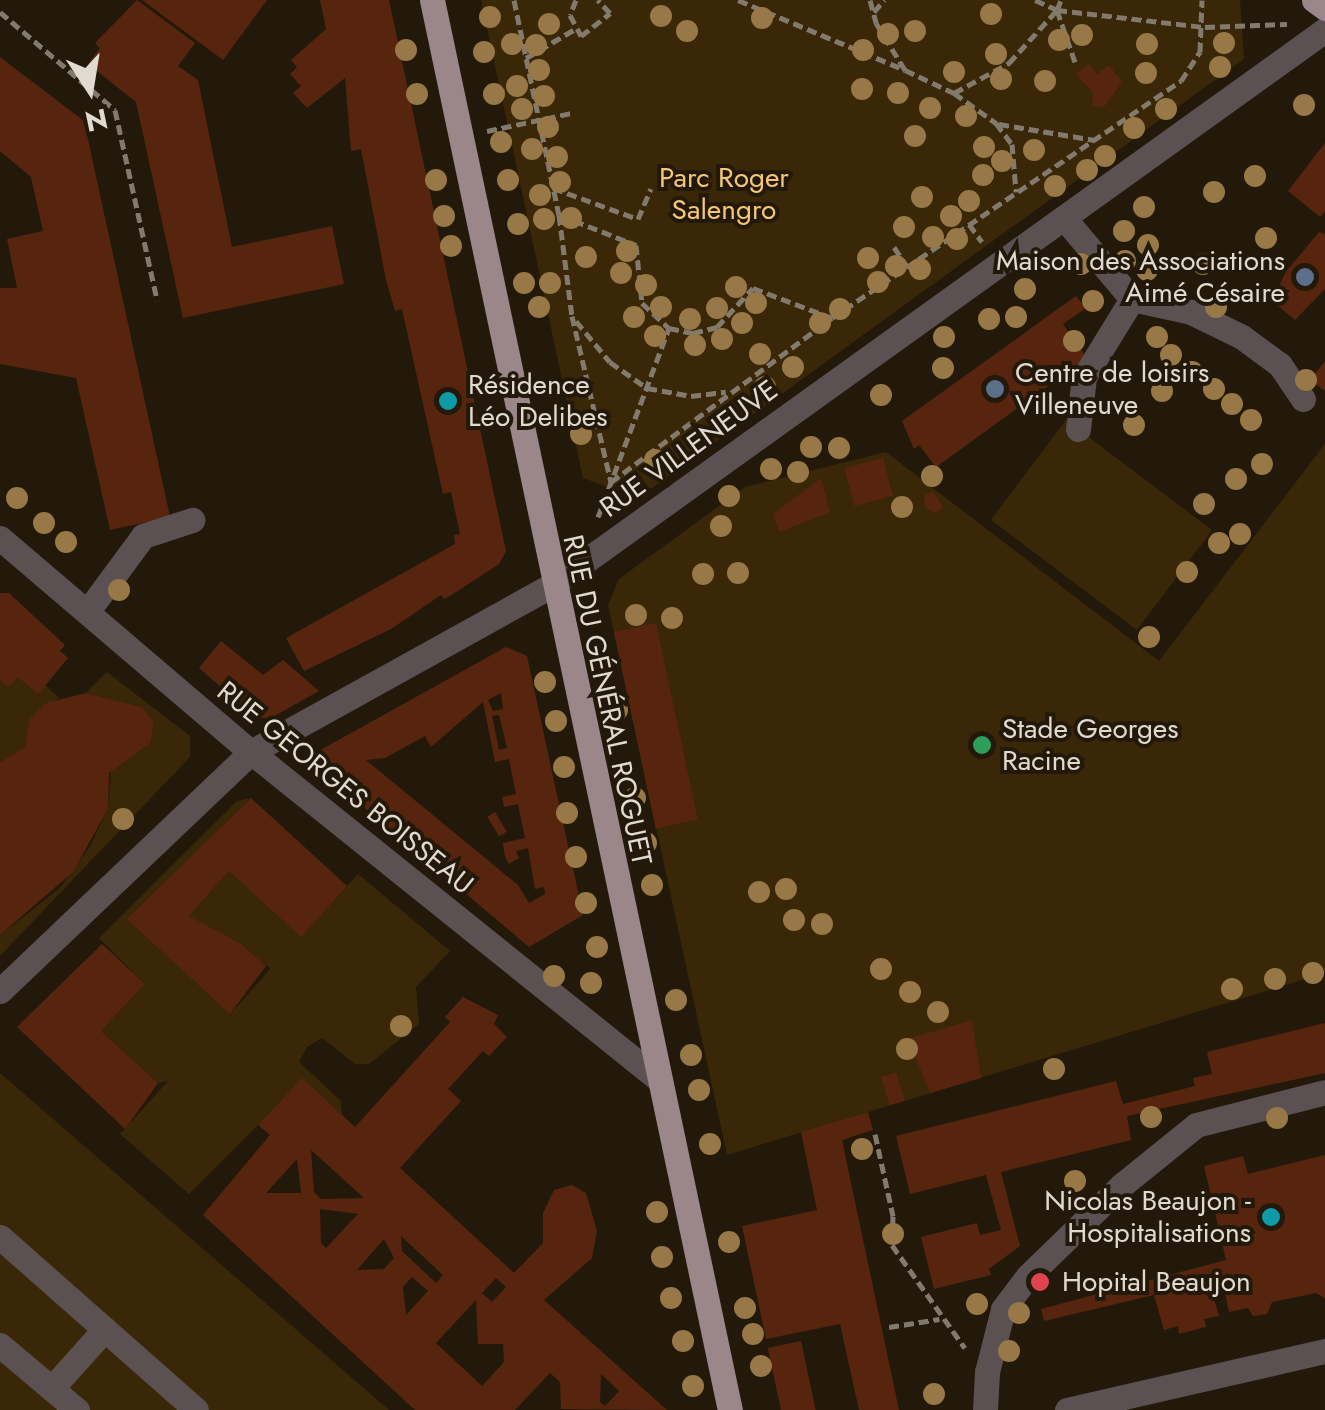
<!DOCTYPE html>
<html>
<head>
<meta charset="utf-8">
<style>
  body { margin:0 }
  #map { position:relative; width:1325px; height:1410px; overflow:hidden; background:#23190a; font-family:Jost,sans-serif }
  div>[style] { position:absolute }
  .green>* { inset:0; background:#392707; transform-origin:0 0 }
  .building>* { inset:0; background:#57250e; transform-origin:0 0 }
  .path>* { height:5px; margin-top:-2.5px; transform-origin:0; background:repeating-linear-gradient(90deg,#827a6d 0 10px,transparent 0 15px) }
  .minor>* { height:25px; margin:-12.5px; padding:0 12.5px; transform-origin:12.5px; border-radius:12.5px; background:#5b5152 }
  .major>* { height:25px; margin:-12.5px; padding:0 12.5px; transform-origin:12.5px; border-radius:12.5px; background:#9b868a }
  .trees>* { width:22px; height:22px; margin:-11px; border-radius:50%; background:#977846 }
  .dots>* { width:28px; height:28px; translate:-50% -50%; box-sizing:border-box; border:5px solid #23190a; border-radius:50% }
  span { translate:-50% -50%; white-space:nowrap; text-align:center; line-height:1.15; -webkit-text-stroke:8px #23190a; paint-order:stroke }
  .park-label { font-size:28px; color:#f6c678 }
  .poi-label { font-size:28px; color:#e1dad0 }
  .right { translate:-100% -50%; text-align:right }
  .left { translate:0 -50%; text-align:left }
  .street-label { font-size:28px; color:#e1dad0 }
  .north { position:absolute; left:40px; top:40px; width:100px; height:100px; -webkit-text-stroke:8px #23190a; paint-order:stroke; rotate:168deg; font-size:28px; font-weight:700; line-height:40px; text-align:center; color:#e1dad0 }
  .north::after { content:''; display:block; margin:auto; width:35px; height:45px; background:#e1dad0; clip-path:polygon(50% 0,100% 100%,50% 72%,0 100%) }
</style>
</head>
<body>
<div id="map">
  <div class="green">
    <i style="clip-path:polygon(481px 0,1240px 0,1244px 59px,638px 498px,583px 478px)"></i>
    <i style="left:1066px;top:420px;width:183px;height:125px;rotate:37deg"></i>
    <i style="clip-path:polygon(1325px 444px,1325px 973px,727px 1155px,608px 605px,619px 579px,745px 487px,886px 452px,1159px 661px)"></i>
    <i style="clip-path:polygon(107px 672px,190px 736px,190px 757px,0 956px,0 935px,60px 888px,89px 848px,108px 809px,111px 770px,151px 741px,154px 722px,142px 707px,86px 693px)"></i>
    <i style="clip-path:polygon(17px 677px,38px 694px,45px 685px,59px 698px,29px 720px,25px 747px,0 762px,0 680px)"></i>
    <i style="clip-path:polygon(251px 798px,128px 919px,231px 1013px,271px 968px,189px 916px,229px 871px,301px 936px,358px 874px,450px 951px,416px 987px,419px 1024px,369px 1064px,355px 1064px,322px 1038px,307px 1047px,299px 1062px,341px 1101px,342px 1115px,258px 1125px,189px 1194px,120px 1134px,168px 1081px,158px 1083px,101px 1031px,145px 984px,99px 938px,237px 801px)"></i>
    <i style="clip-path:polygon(0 1073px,389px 1410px,0 1410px)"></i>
  </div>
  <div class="building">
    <i style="clip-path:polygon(137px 0,195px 43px,178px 66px,198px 80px,232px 247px,332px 226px,344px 284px,183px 318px,136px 102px,88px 64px,100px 48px,95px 43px)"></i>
    <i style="clip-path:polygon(142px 0,267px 0,223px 60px)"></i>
    <i style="clip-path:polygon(320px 0,389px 0,506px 551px,499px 564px,453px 594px,444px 599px,441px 595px,391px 629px,304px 671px,286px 638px,455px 544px,454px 535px,460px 534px,451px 492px,443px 494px,402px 309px,395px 311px,386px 280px,361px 149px,351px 151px,345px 78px,307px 108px,293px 93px,301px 86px,290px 74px,297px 67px,291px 60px,326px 29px)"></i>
    <i style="clip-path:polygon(0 57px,84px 121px,170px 517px,110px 530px,76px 378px,0 364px,0 288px,17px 288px,7px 239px,43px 231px,31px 177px,0 151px)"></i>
    <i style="clip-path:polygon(1089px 64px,1097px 74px,1109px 65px,1122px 82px,1104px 107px,1092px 106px,1093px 93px,1076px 74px)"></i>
    <i style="clip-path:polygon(1325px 143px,1325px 211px,1320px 217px,1288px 191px)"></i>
    <i style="clip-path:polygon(1325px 234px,1325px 289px,1295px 320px,1272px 301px,1285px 273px,1319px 232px)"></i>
    <i style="clip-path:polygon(1076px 296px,1086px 308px,1063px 324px,1087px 358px,936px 467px,919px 445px,914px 449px,902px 421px)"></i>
    <i style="clip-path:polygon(1325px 361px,1325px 391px,1310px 380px)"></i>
    <i style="left:883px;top:458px;width:39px;height:40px;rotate:75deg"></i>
    <i style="clip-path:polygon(821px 478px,830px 512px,779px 532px,773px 514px)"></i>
    <i style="clip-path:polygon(933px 491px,943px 507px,935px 513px,925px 507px,924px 496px)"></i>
    <i style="clip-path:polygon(0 593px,9px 593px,65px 645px,60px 651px,68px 658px,38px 694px,17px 677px,9px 687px,0 680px)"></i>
    <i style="left:656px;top:623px;width:201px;height:43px;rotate:78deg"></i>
    <i style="clip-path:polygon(221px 641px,263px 675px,283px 660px,319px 691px,269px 719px,254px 716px,199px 668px)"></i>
    <i style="clip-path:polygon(evenodd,506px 647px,527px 656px,583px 915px,529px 947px,314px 765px,315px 753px,506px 647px,501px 693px,503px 709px,493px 711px,488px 700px,501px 693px,506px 647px,483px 702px,495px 762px,509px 759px,516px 794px,502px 797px,504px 807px,518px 804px,525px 838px,503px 843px,505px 857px,509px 864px,519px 858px,516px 851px,528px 848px,535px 889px,544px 887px,545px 894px,529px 903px,518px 885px,366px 760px,385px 758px,425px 736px,431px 747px,483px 702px,506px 647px,499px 715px,507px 748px,499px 750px,492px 716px,499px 715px)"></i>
    <i style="clip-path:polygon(86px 693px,142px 707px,154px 722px,151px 742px,109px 773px,108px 809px,73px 872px,0 935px,0 762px,25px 747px,29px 720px,46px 703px)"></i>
    <i style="clip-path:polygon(251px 798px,347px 886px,301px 937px,229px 871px,189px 916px,241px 944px,266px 966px,230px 1014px,127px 919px)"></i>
    <i style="left:495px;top:812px;width:23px;height:9px;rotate:59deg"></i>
    <i style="clip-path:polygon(102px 944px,145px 984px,101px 1031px,158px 1083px,125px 1129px,17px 1027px)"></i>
    <i style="clip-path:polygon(evenodd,463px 997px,498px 1015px,494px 1024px,507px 1037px,489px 1056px,483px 1051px,448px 1089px,461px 1101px,400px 1168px,514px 1273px,543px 1243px,543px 1213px,554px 1190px,572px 1185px,586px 1193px,597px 1231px,592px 1258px,544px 1300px,667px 1410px,561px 1409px,560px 1382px,550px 1373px,515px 1410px,415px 1410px,203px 1215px,270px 1135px,258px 1125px,302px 1078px,355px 1127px,450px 1022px,445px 1017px,463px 997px,311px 1150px,364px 1198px,321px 1199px,314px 1192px,311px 1150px,463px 997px,297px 1159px,301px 1193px,266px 1193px,297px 1159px,463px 997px,320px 1209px,358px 1214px,326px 1248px,321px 1243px,320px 1209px,463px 997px,401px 1236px,443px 1275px,436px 1283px,402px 1251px,401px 1236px,463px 997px,384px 1239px,394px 1258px,384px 1269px,357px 1270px,384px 1239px,463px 997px,412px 1277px,428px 1291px,406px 1315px,403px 1287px,412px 1277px,463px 997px,496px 1278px,506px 1287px,492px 1302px,482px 1293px,496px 1278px,463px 997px,476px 1300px,478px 1344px,503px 1344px,504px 1362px,482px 1386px,436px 1343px,476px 1300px,463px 997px,601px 1374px,619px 1391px,605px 1406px,600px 1402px,601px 1374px)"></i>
    <i style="clip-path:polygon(972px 1020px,981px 1078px,930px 1093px,908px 1039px)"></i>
    <i style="clip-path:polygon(1325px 1023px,1325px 1073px,1127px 1116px,1131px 1140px,1001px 1172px,1020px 1246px,989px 1269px,991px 1275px,934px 1289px,921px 1237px,977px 1223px,980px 1235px,1001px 1230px,986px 1175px,910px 1194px,896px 1136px,1116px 1081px,1123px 1104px,1195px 1086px,1193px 1078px,1212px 1074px,1207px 1052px)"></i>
    <i style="left:896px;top:1072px;width:30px;height:16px;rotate:73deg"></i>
    <i style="clip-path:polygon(868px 1112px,873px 1130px,842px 1140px,899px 1410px,859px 1410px,840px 1324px,766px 1339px,742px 1226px,817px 1210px,801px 1132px)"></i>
    <i style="clip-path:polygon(1325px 1155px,1325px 1298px,1316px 1293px,1272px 1302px,1267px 1314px,1253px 1316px,1248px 1308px,1229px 1312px,1225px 1293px,1213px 1296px,1219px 1316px,1204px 1319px,1206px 1327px,1179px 1334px,1178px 1326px,1164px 1330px,1154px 1295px,1044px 1321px,1041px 1309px,1226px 1260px,1204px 1166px,1243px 1156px,1248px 1174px)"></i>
    <i style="left:801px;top:1341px;width:71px;height:34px;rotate:78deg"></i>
  </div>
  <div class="path">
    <i style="left:514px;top:0;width:220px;rotate:78.2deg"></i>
    <i style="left:559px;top:215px;width:102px;rotate:82.7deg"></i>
    <i style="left:572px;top:316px;width:171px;rotate:76.8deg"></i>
    <i style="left:611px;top:482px;width:275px;rotate:-36.6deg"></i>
    <i style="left:832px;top:318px;width:422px;rotate:-34.2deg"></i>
    <i style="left:1181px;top:81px;width:35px;rotate:-57deg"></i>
    <i style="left:1200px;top:52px;width:52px;rotate:-87.8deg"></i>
    <i style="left:576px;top:0;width:16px;rotate:112deg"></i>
    <i style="left:570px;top:15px;width:24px;rotate:62deg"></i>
    <i style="left:581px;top:36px;width:37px;rotate:-38deg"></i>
    <i style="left:610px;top:13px;width:18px;rotate:-133deg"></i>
    <i style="left:738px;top:0;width:181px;rotate:22.7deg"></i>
    <i style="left:870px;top:0;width:24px;rotate:75deg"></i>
    <i style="left:876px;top:23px;width:55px;rotate:58.3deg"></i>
    <i style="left:905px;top:70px;width:54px;rotate:25.1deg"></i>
    <i style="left:954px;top:93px;width:63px;rotate:-28.6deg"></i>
    <i style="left:1009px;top:63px;width:72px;rotate:-47.8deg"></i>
    <i style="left:1057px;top:10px;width:55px;rotate:70.9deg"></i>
    <i style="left:1035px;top:0;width:24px;rotate:24deg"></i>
    <i style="left:1057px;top:10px;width:149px;rotate:6.6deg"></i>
    <i style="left:1205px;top:27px;width:82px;rotate:-2.1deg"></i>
    <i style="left:1057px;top:10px;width:11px;rotate:-68deg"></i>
    <i style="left:0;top:12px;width:151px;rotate:40.4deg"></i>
    <i style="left:115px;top:110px;width:195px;rotate:77.5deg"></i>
    <i style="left:874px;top:12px;width:16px;rotate:-50deg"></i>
    <i style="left:526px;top:58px;width:57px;rotate:-30.6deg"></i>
    <i style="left:954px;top:93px;width:52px;rotate:35.5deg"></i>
    <i style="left:996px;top:123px;width:26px;rotate:53deg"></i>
    <i style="left:1012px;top:144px;width:48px;rotate:85.2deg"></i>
    <i style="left:999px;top:124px;width:97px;rotate:9.5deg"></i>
    <i style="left:487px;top:131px;width:87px;rotate:-12deg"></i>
    <i style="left:553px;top:188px;width:90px;rotate:20deg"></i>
    <i style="left:638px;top:219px;width:33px;rotate:-67deg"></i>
    <i style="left:560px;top:215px;width:82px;rotate:21.5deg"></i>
    <i style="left:636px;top:245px;width:58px;rotate:84.1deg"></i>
    <i style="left:642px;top:303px;width:37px;rotate:43deg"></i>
    <i style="left:669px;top:328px;width:25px;rotate:12deg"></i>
    <i style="left:693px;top:333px;width:25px;rotate:-14deg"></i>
    <i style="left:717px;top:327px;width:53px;rotate:-47.3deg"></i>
    <i style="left:753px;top:288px;width:85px;rotate:20.8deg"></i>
    <i style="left:969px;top:224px;width:22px;rotate:54deg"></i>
    <i style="left:894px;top:247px;width:23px;rotate:56deg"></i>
    <i style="left:576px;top:321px;width:53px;rotate:50.3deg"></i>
    <i style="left:610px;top:362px;width:45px;rotate:35.1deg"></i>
    <i style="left:647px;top:388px;width:45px;rotate:10.3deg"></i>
    <i style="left:691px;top:396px;width:35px;rotate:-7deg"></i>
    <i style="left:598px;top:517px;width:202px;rotate:-69.4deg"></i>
    <i style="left:875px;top:1134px;width:84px;rotate:77.6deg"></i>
    <i style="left:893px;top:1216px;width:29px;rotate:92deg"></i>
    <i style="left:892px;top:1245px;width:126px;rotate:54.7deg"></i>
    <i style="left:889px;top:1327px;width:51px;rotate:-9.1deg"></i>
  </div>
  <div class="minor">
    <i style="left:1064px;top:218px;width:106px;rotate:50deg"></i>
    <i style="left:1132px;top:299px;width:60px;rotate:12.4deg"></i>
    <i style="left:1191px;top:312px;width:57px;rotate:26.1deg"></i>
    <i style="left:1242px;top:337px;width:47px;rotate:36.4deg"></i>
    <i style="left:1280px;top:365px;width:41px;rotate:55.9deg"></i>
    <i style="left:1078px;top:429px;width:52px;rotate:-83.4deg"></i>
    <i style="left:1084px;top:377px;width:92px;rotate:-58.4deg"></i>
    <i style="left:0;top:538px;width:330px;rotate:40.5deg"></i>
    <i style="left:251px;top:752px;width:521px;rotate:38.76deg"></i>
    <i style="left:87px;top:612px;width:94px;rotate:-53.6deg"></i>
    <i style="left:143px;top:536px;width:52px;rotate:-18.1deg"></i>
    <i style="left:0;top:991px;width:347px;rotate:-43.6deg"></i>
    <i style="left:251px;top:752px;width:344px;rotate:-29deg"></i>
    <i style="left:552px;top:585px;width:952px;rotate:-35.68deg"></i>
    <i style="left:0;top:1237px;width:261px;rotate:41.4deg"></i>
    <i style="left:0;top:1345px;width:101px;rotate:40.2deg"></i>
    <i style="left:52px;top:1388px;width:79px;rotate:-48.1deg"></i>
    <i style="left:985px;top:1410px;width:38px;rotate:-87deg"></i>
    <i style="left:987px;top:1372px;width:65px;rotate:-75.7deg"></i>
    <i style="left:1003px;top:1309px;width:41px;rotate:-52.9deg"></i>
    <i style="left:1028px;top:1276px;width:131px;rotate:-44.1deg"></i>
    <i style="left:1122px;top:1185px;width:95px;rotate:-39deg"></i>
    <i style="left:1196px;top:1125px;width:133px;rotate:-14.3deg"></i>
    <i style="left:1067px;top:1410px;width:265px;rotate:-12.9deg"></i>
  </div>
  <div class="major">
    <i style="left:432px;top:0;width:1441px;rotate:78.07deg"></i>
    <i style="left:1314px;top:0;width:14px;rotate:36deg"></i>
  </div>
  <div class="trees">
    <i style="left:991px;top:14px"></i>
    <i style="left:661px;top:16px"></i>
    <i style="left:490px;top:17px"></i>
    <i style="left:762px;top:18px"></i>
    <i style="left:549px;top:24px"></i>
    <i style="left:687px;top:31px"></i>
    <i style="left:915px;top:31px"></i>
    <i style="left:888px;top:34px"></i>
    <i style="left:1082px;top:35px"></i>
    <i style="left:1059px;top:40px"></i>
    <i style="left:1224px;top:43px"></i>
    <i style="left:512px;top:44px"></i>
    <i style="left:1147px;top:44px"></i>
    <i style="left:536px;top:45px"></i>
    <i style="left:406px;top:50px"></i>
    <i style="left:863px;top:50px"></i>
    <i style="left:484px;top:52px"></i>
    <i style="left:996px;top:54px"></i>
    <i style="left:1220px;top:67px"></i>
    <i style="left:539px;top:70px"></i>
    <i style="left:954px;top:72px"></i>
    <i style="left:1146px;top:73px"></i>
    <i style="left:1001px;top:79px"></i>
    <i style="left:1045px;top:81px"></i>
    <i style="left:517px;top:86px"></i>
    <i style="left:862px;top:89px"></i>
    <i style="left:898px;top:93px"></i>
    <i style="left:417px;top:94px"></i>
    <i style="left:494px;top:94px"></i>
    <i style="left:544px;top:96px"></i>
    <i style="left:1304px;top:105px"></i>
    <i style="left:930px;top:108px"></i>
    <i style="left:522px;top:109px"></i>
    <i style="left:1166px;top:109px"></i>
    <i style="left:966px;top:116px"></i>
    <i style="left:548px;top:127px"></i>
    <i style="left:1134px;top:128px"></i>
    <i style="left:915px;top:136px"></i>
    <i style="left:501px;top:142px"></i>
    <i style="left:984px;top:147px"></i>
    <i style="left:532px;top:149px"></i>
    <i style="left:1034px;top:150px"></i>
    <i style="left:1105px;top:156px"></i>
    <i style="left:557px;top:157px"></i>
    <i style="left:1002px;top:161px"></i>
    <i style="left:1087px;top:170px"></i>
    <i style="left:983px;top:175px"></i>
    <i style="left:1255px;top:176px"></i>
    <i style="left:436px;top:180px"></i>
    <i style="left:508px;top:180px"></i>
    <i style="left:560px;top:182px"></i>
    <i style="left:1055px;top:186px"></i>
    <i style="left:1214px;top:192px"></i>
    <i style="left:540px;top:195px"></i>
    <i style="left:922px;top:197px"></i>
    <i style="left:969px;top:201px"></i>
    <i style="left:1144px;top:207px"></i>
    <i style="left:444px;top:216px"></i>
    <i style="left:951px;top:216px"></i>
    <i style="left:571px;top:218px"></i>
    <i style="left:544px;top:219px"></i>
    <i style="left:518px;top:224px"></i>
    <i style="left:904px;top:227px"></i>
    <i style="left:1124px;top:231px"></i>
    <i style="left:933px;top:237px"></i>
    <i style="left:1266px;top:238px"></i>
    <i style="left:957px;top:239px"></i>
    <i style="left:1148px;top:245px"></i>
    <i style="left:451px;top:246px"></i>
    <i style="left:627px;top:251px"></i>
    <i style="left:586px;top:257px"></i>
    <i style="left:868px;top:258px"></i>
    <i style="left:1125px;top:261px"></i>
    <i style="left:1081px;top:264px"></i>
    <i style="left:1203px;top:264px"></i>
    <i style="left:896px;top:266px"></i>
    <i style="left:920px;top:269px"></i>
    <i style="left:1147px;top:270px"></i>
    <i style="left:621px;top:273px"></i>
    <i style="left:878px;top:282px"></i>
    <i style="left:524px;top:283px"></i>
    <i style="left:550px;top:283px"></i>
    <i style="left:646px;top:285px"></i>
    <i style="left:736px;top:287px"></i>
    <i style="left:1025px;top:289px"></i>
    <i style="left:1093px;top:301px"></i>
    <i style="left:756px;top:303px"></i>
    <i style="left:539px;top:307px"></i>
    <i style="left:661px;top:307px"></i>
    <i style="left:1216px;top:307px"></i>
    <i style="left:717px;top:308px"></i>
    <i style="left:840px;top:309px"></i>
    <i style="left:634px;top:317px"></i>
    <i style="left:1016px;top:317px"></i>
    <i style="left:690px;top:319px"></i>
    <i style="left:989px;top:319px"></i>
    <i style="left:742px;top:323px"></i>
    <i style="left:820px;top:323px"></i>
    <i style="left:655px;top:336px"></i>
    <i style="left:944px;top:337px"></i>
    <i style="left:1157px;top:337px"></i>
    <i style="left:722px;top:339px"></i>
    <i style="left:1074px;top:341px"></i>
    <i style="left:695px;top:345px"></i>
    <i style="left:760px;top:354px"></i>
    <i style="left:1171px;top:355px"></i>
    <i style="left:793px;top:367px"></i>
    <i style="left:943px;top:368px"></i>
    <i style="left:1192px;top:372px"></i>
    <i style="left:1306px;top:380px"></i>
    <i style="left:765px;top:387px"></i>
    <i style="left:1214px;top:389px"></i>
    <i style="left:1162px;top:391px"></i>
    <i style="left:881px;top:395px"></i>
    <i style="left:1232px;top:404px"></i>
    <i style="left:1251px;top:420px"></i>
    <i style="left:722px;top:422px"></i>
    <i style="left:1134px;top:425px"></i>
    <i style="left:581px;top:434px"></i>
    <i style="left:811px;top:447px"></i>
    <i style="left:839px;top:448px"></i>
    <i style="left:655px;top:460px"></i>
    <i style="left:1262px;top:464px"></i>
    <i style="left:771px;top:469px"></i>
    <i style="left:798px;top:472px"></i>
    <i style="left:932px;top:476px"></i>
    <i style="left:1236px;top:479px"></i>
    <i style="left:729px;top:496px"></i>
    <i style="left:17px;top:498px"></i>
    <i style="left:1204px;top:504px"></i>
    <i style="left:902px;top:507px"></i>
    <i style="left:44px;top:523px"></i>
    <i style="left:721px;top:526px"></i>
    <i style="left:1240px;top:534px"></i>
    <i style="left:66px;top:542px"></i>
    <i style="left:1219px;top:543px"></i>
    <i style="left:1187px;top:572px"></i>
    <i style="left:738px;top:573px"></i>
    <i style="left:703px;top:574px"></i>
    <i style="left:119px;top:590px"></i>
    <i style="left:636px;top:615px"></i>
    <i style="left:672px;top:618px"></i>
    <i style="left:1149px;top:637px"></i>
    <i style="left:545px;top:682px"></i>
    <i style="left:617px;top:710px"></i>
    <i style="left:556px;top:721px"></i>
    <i style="left:564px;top:767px"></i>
    <i style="left:635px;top:798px"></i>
    <i style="left:567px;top:813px"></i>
    <i style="left:123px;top:819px"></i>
    <i style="left:646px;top:843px"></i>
    <i style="left:576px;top:857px"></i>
    <i style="left:652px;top:885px"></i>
    <i style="left:786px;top:889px"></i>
    <i style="left:759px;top:892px"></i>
    <i style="left:586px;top:903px"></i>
    <i style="left:794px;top:920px"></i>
    <i style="left:822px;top:924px"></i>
    <i style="left:597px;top:947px"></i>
    <i style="left:881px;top:969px"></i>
    <i style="left:1313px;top:973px"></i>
    <i style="left:554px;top:976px"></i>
    <i style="left:1275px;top:979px"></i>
    <i style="left:591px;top:983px"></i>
    <i style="left:1232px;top:989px"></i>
    <i style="left:910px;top:992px"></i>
    <i style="left:676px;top:1000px"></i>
    <i style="left:938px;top:1012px"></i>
    <i style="left:401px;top:1026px"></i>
    <i style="left:907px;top:1049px"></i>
    <i style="left:691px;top:1055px"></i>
    <i style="left:1054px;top:1069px"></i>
    <i style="left:699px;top:1090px"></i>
    <i style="left:1151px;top:1117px"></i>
    <i style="left:1277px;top:1118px"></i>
    <i style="left:710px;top:1144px"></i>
    <i style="left:862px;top:1149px"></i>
    <i style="left:1075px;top:1181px"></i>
    <i style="left:657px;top:1212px"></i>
    <i style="left:893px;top:1234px"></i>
    <i style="left:729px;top:1242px"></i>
    <i style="left:662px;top:1257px"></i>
    <i style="left:671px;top:1298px"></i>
    <i style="left:977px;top:1304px"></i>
    <i style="left:745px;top:1308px"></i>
    <i style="left:1019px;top:1313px"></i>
    <i style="left:753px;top:1334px"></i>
    <i style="left:683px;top:1341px"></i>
    <i style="left:1009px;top:1351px"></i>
    <i style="left:761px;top:1366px"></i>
    <i style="left:693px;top:1386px"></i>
    <i style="left:934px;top:1394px"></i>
  </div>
  <div class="dots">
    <i style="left:1305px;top:277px;background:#5c6f8a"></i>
    <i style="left:995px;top:389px;background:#5c6f8a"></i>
    <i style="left:448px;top:401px;background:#0f9aa8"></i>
    <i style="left:982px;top:745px;background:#2e9e5b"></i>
    <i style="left:1271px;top:1217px;background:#0f9aa8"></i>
    <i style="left:1040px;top:1282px;background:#e0444e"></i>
  </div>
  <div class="park-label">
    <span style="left:724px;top:194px">Parc Roger<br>Salengro</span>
  </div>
  <div class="poi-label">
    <span class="right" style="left:1285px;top:277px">Maison des Associations<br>Aimé Césaire</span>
    <span class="left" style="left:1015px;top:389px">Centre de loisirs<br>Villeneuve</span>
    <span class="left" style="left:468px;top:401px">Résidence<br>Léo Delibes</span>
    <span class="left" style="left:1002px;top:745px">Stade Georges<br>Racine</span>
    <span class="right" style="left:1251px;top:1217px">Nicolas Beaujon -<br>Hospitalisations</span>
    <span class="left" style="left:1062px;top:1282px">Hopital Beaujon</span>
  </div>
  <div class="street-label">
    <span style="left:689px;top:449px;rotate:-36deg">RUE VILLENEUVE</span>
    <span style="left:607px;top:700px;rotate:78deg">RUE DU GÉNÉRAL ROGUET</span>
    <span style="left:345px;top:788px;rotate:39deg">RUE GEORGES BOISSEAU</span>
  </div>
  <div class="north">N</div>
</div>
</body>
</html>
